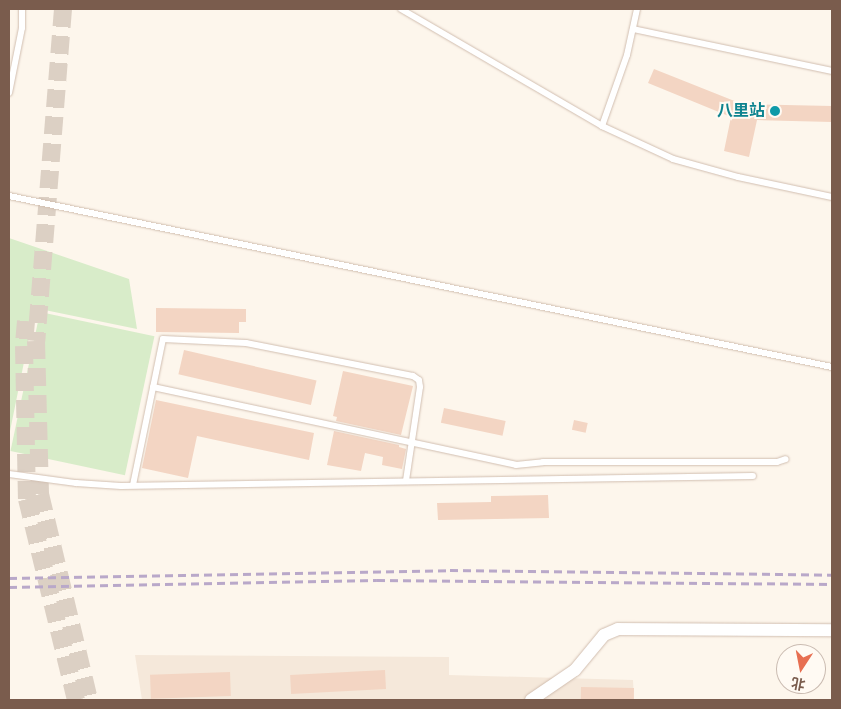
<!DOCTYPE html>
<html>
<head>
<meta charset="utf-8">
<style>
  body { margin:0 }
  #map { position:relative; width:841px; height:709px; overflow:hidden; background:#fdf6ec; font-family:"Varela Round","Noto Sans SC",sans-serif }
  div>[style] { position:absolute }
  .residential>* { inset:0; background:#f5e8da }
  .green>* { inset:0; background:#d8ecc9; transform-origin:0 0 }
  .building>* { inset:0; background:#f3d5c3; transform-origin:0 0 }
  .secondary-tunnel>* { height:18px; margin-top:-9px; transform-origin:0; background:repeating-linear-gradient(90deg,#dcd0c4 0 18px,transparent 0 27px) }
  .roads { filter:drop-shadow(0 0 1px #d1beb0) drop-shadow(0 0 1px #d1beb0) }
  .lane>* { height:6px; margin:-3px; padding:0 3px; transform-origin:3px; border-radius:3px; background:#fff }
  .street>* { height:12px; margin:-6px; padding:0 6px; transform-origin:6px; border-radius:6px; background:#fff }
  .rail>* { height:3px; margin-top:-1.5px; transform-origin:0; background:repeating-linear-gradient(90deg,#b9a8c9 0 8px,transparent 0 13px) }
  .dots>* { width:14px; height:14px; translate:-50% -50%; box-sizing:border-box; border:2px solid #fffaf3; border-radius:50% }
  span { translate:-50% -50%; white-space:nowrap; text-align:center; line-height:1.15; -webkit-text-stroke:4px #fffaf3; paint-order:stroke }
  .culture-label { font-size:16px; color:#0d838f; font-weight:700 }
  .right { translate:-100% -50%; text-align:right }
  .frame { position:absolute; inset:0; border:10px solid #7a5c4d; pointer-events:none }
  .north { position:absolute; left:776px; top:644px; width:50px; height:50px; box-sizing:border-box; background:#fffaf3; border:1px solid #cabbb1; border-radius:50%; rotate:191deg; font-size:14px; font-weight:700; line-height:20px; text-align:center; color:#7a5c4d }
  .north::after { content:''; display:block; margin:auto; width:18px; height:22px; background:#e76f51; clip-path:polygon(50% 0,100% 100%,50% 72%,0 100%) }
</style>
</head>
<body>
<div id="map">
  <div class="residential">
    <i style="clip-path:polygon(135px 655px,449px 657px,449px 675px,633px 680px,634px 700px,142px 700px)"></i>
  </div>
  <div class="green">
    <i style="clip-path:polygon(9px 238px,129px 279px,137px 329px,35px 308px,9px 436px)"></i>
    <i style="left:40px;top:312px;width:117px;height:142px;rotate:12deg"></i>
  </div>
  <div class="building">
    <i style="clip-path:polygon(654px 69px,742px 104px,832px 106px,832px 122px,757px 120px,749px 157px,724px 151px,731px 117px,648px 83px)"></i>
    <i style="clip-path:polygon(156px 308px,246px 309px,246px 322px,239px 322px,239px 333px,156px 332px)"></i>
    <i style="left:184px;top:350px;width:136px;height:25px;rotate:13deg"></i>
    <i style="clip-path:polygon(343px 371px,413px 386px,401px 435px,336px 421px,337px 417px,333px 416px)"></i>
    <i style="clip-path:polygon(156px 400px,314px 433px,309px 460px,197px 436px,188px 478px,142px 468px)"></i>
    <i style="left:444px;top:408px;width:63px;height:15px;rotate:12deg"></i>
    <i style="left:574px;top:420px;width:14px;height:10px;rotate:12deg"></i>
    <i style="clip-path:polygon(334px 431px,399px 445px,399px 447px,406px 449px,402px 469px,382px 465px,383px 457px,365px 453px,361px 471px,327px 465px)"></i>
    <i style="clip-path:polygon(548px 495px,549px 518px,438px 520px,437px 503px,491px 502px,491px 496px)"></i>
    <i style="left:385px;top:670px;width:19px;height:95px;rotate:87deg"></i>
    <i style="left:230px;top:672px;width:24px;height:80px;rotate:88deg"></i>
    <i style="left:581px;top:687px;width:53px;height:13px;rotate:1deg"></i>
  </div>
  <div class="secondary-tunnel">
    <i style="left:63px;top:9px;width:333px;rotate:94.6deg"></i>
    <i style="left:36px;top:341px;width:153px;rotate:88.5deg"></i>
    <i style="left:40px;top:494px;width:212px;rotate:76.6deg"></i>
    <i style="left:26px;top:321px;width:25px;rotate:95deg"></i>
    <i style="left:24px;top:346px;width:153px;rotate:88.9deg"></i>
    <i style="left:27px;top:499px;width:207px;rotate:76.3deg"></i>
  </div>
  <div class="roads">
    <div class="lane">
      <i style="left:401px;top:9px;width:233px;rotate:30.2deg"></i>
      <i style="left:602px;top:126px;width:78px;rotate:24.9deg"></i>
      <i style="left:673px;top:159px;width:67px;rotate:15.5deg"></i>
      <i style="left:738px;top:177px;width:96px;rotate:12deg"></i>
      <i style="left:633px;top:29px;width:203px;rotate:11.9deg"></i>
      <i style="left:9px;top:93px;width:66px;rotate:-78.7deg"></i>
      <i style="left:22px;top:28px;width:19px;rotate:-90deg"></i>
      <i style="left:602px;top:126px;width:75px;rotate:-70.6deg"></i>
      <i style="left:627px;top:55px;width:47px;rotate:-77.7deg"></i>
      <i style="left:9px;top:196px;width:841px;rotate:11.74deg"></i>
      <i style="left:153px;top:387px;width:371px;rotate:12.1deg"></i>
      <i style="left:516px;top:465px;width:27px;rotate:-6deg"></i>
      <i style="left:543px;top:462px;width:234px"></i>
      <i style="left:777px;top:462px;width:9px;rotate:-18deg"></i>
      <i style="left:9px;top:474px;width:68px;rotate:7.7deg"></i>
      <i style="left:76px;top:483px;width:45px;rotate:3.8deg"></i>
      <i style="left:121px;top:486px;width:632px;rotate:-0.91deg"></i>
      <i style="left:133px;top:485px;width:149px;rotate:-78.4deg"></i>
      <i style="left:163px;top:339px;width:83px;rotate:2.8deg"></i>
      <i style="left:246px;top:343px;width:170px;rotate:11.2deg"></i>
      <i style="left:413px;top:376px;width:7px;rotate:34deg"></i>
      <i style="left:419px;top:380px;width:7px;rotate:82deg"></i>
      <i style="left:420px;top:387px;width:95px;rotate:98.5deg"></i>
    </div>
    <div class="street">
      <i style="left:531px;top:700px;width:53px;rotate:-34.3deg"></i>
      <i style="left:575px;top:670px;width:45px;rotate:-50.4deg"></i>
      <i style="left:604px;top:635px;width:15px;rotate:-23deg"></i>
      <i style="left:618px;top:629px;width:214px;rotate:0.3deg"></i>
    </div>
  </div>
  <div class="rail">
    <i style="left:9px;top:578px;width:441px;rotate:-1deg"></i>
    <i style="left:450px;top:570px;width:382px;rotate:0.7deg"></i>
    <i style="left:9px;top:587px;width:368px;rotate:-1.1deg"></i>
    <i style="left:377px;top:580px;width:455px;rotate:0.5deg"></i>
  </div>
  <div class="dots">
    <i style="left:775px;top:111px;background:#0f9aa8"></i>
  </div>
  <div class="culture-label">
    <span class="right" style="left:765px;top:111px">八里站</span>
  </div>
  <div class="frame"></div>
  <div class="north">北</div>
</div>
</body>
</html>
